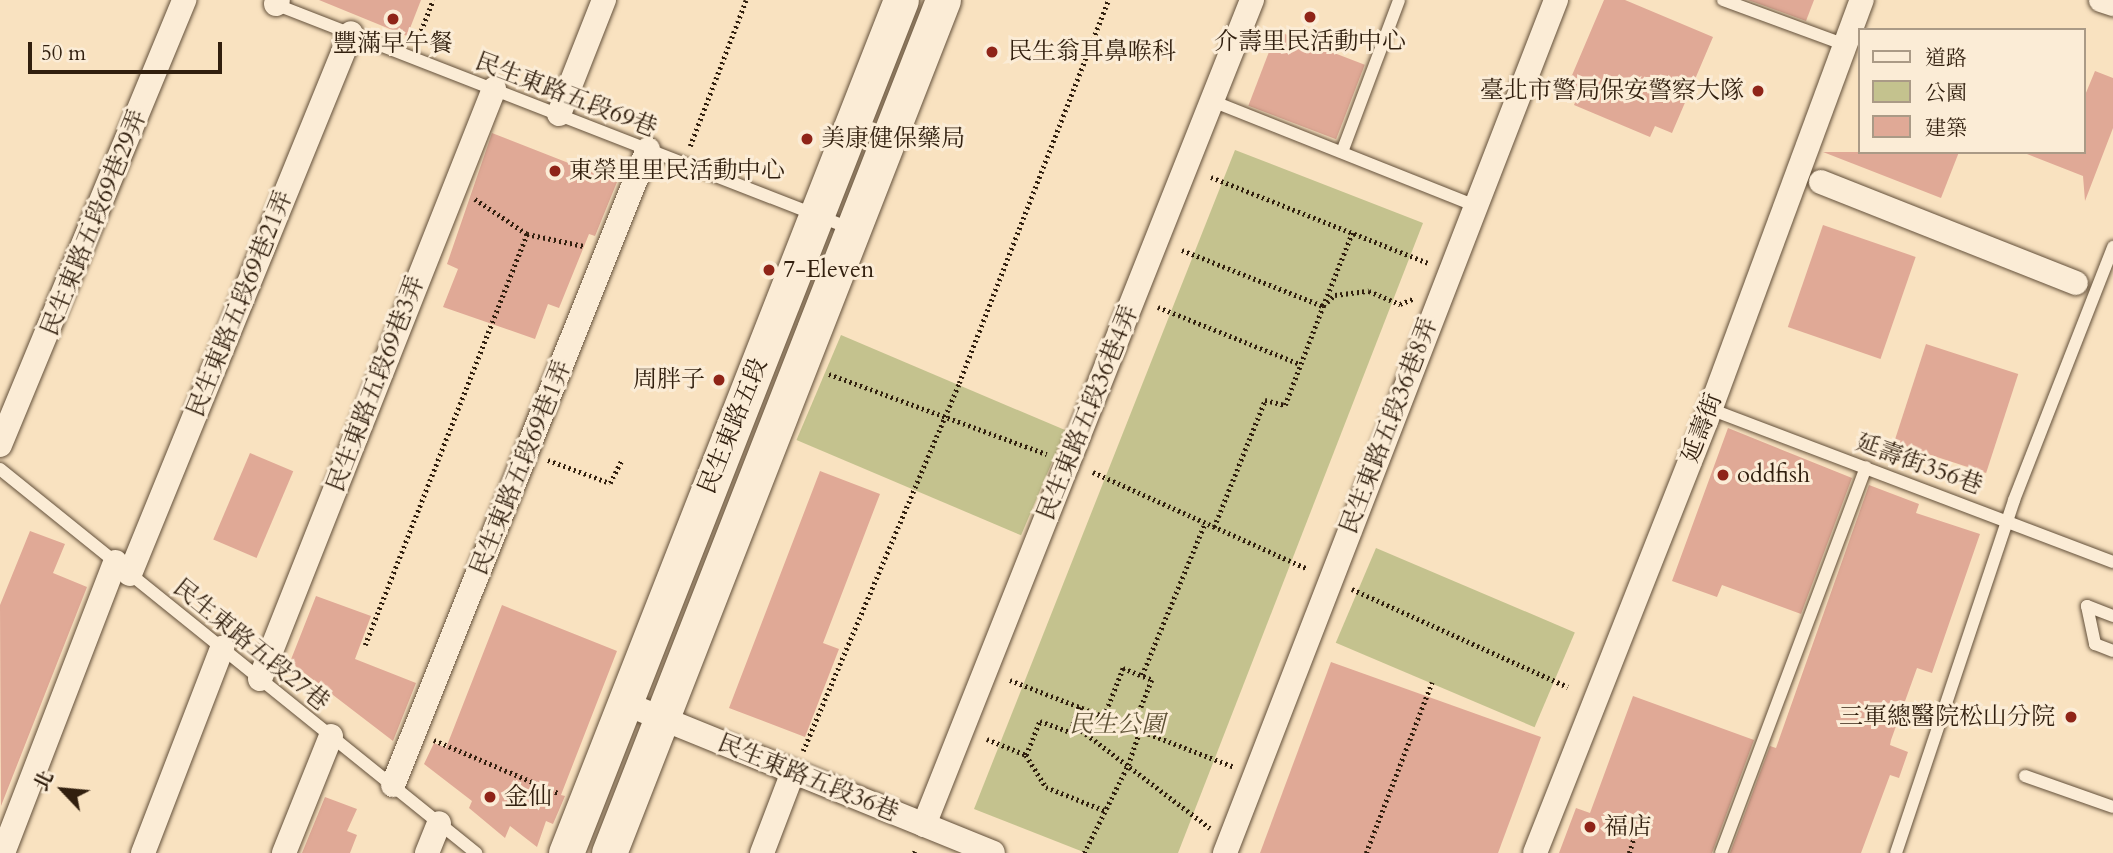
<!DOCTYPE html>
<html>
<head>
<meta charset="utf-8">
<style>
  body { margin:0 }
  #map { position:relative; width:2113px; height:853px; overflow:hidden; background:#f9e2c0; font-family:Cardo,"Noto Serif TC",serif }
  div>[style] { position:absolute }
  .green>* { inset:0; background:#c4c28e; transform-origin:0 0 }
  .building>* { inset:0; background:#e0a996; transform-origin:0 0 }
  .path>* { height:4.5px; margin-top:-2.25px; transform-origin:0; background:repeating-linear-gradient(90deg,#311f0e 0 2px,transparent 0 5.5px) }
  .roads { filter:drop-shadow(0 0 2px #63503a) drop-shadow(0 0 2px #63503a) }
  .lane>* { height:12px; margin:-6px; padding:0 6px; transform-origin:6px; border-radius:6px; background:#fbecd6 }
  .street>* { height:24px; margin:-12px; padding:0 12px; transform-origin:12px; border-radius:12px; background:#fbecd6 }
  .secondary>* { height:35px; margin:-17.5px; padding:0 17.5px; transform-origin:17.5px; border-radius:17.5px; background:#fbecd6 }
  .dots>* { width:19px; height:19px; translate:-50% -50%; box-sizing:border-box; border:4px solid #fbecd6; border-radius:50% }
  span { translate:-50% -50%; white-space:nowrap; text-align:center; line-height:1.15; -webkit-text-stroke:6px #fbecd6; paint-order:stroke }
  .poi-label { font-size:24px; color:#311f0e }
  .left { translate:0 -50%; text-align:left }
  .right { translate:-100% -50%; text-align:right }
  .street-label { font-size:24px; color:#311f0e }
  .park-label { font-size:24px; color:#5d5034; font-style:italic }
  .legend { position:absolute; left:1858px; top:28px; width:228px; height:126px; box-sizing:border-box; background:#fbecd6; border:2px solid #aa9a86; margin:0; padding:9px 12px; list-style:none; font-size:21px; color:#311f0e }
  .legend li { display:flex; align-items:center; gap:14px; height:35px }
  .legend b { width:35px; border:2px solid #aa9a86 }
  .north { position:absolute; left:28px; top:755px; width:70px; height:70px; -webkit-text-stroke:5px #fbecd6; paint-order:stroke; rotate:296deg; font-size:19px; font-weight:700; line-height:28px; text-align:center; color:#311f0e }
  .north::after { content:''; display:block; margin:auto; width:24px; height:32px; background:#311f0e; clip-path:polygon(50% 0,100% 100%,50% 72%,0 100%) }
  .scale { position:absolute; left:28px; top:42px; width:194px; height:32px; box-sizing:border-box; border:4px solid #311f0e; border-top:0; padding-left:9px; font-size:21px; line-height:24px; white-space:nowrap; color:#311f0e; -webkit-text-stroke:5px #fbecd6; paint-order:stroke }
</style>
</head>
<body>
<div id="map">
  <div class="green">
    <i style="clip-path:polygon(1235px 150px,1423px 223px,1178px 853px,1086px 853px,974px 809px)"></i>
    <i style="left:841px;top:335px;width:244px;height:114px;rotate:23deg"></i>
    <i style="left:1376px;top:548px;width:216px;height:103px;rotate:23deg"></i>
  </div>
  <div class="building">
    <i style="clip-path:polygon(319px 0,421px 0,407px 36px)"></i>
    <i style="clip-path:polygon(1604px 0,1625px 0,1713px 37px,1672px 133px,1655px 126px,1650px 137px,1574px 105px,1579px 93px,1567px 87px)"></i>
    <i style="clip-path:polygon(1748px 0,1814px 0,1806px 21px)"></i>
    <i style="left:1277px;top:31px;width:94px;height:80px;rotate:21deg"></i>
    <i style="clip-path:polygon(2095px 71px,2113px 78px,2113px 128px,2085px 201px,2083px 176px,2027px 154px,2083px 152px,2083px 100px)"></i>
    <i style="clip-path:polygon(492px 133px,617px 182px,595px 236px,589px 234px,559px 308px,548px 304px,535px 339px,443px 307px,458px 269px,447px 264px)"></i>
    <i style="clip-path:polygon(1823px 152px,1959px 152px,1941px 198px)"></i>
    <i style="left:1823px;top:225px;width:98px;height:108px;rotate:19deg"></i>
    <i style="left:1926px;top:344px;width:97px;height:104px;rotate:18deg"></i>
    <i style="clip-path:polygon(1728px 428px,1852px 478px,1801px 614px,1722px 585px,1717px 597px,1672px 581px)"></i>
    <i style="left:250px;top:453px;width:47px;height:94px;rotate:23deg"></i>
    <i style="clip-path:polygon(820px 471px,880px 494px,823px 643px,839px 649px,805px 737px,729px 708px)"></i>
    <i style="clip-path:polygon(1869px 485px,1919px 504px,1916px 513px,1980px 534px,1932px 673px,1917px 668px,1891px 740px,1890px 745px,1908px 752px,1899px 778px,1890px 775px,1861px 853px,1730px 853px,1770px 746px,1776px 748px)"></i>
    <i style="clip-path:polygon(30px 531px,65px 544px,53px 573px,87px 587px,1px 806px,0 605px)"></i>
    <i style="clip-path:polygon(316px 596px,371px 616px,355px 659px,416px 683px,393px 741px,290px 662px)"></i>
    <i style="clip-path:polygon(502px 605px,617px 651px,561px 795px,565px 796px,553px 824px,546px 821px,537px 847px,510px 826px,505px 838px,469px 808px,472px 801px,424px 764px,434px 743px,446px 748px)"></i>
    <i style="clip-path:polygon(1331px 662px,1541px 737px,1498px 853px,1260px 853px)"></i>
    <i style="clip-path:polygon(1633px 696px,1754px 740px,1712px 853px,1559px 853px,1576px 808px,1590px 813px)"></i>
    <i style="clip-path:polygon(325px 797px,357px 809px,347px 831px,357px 835px,350px 853px,302px 853px)"></i>
  </div>
  <div class="path">
    <i style="left:417px;top:41px;width:44px;rotate:-68.7deg"></i>
    <i style="left:690px;top:146px;width:156px;rotate:-69deg"></i>
    <i style="left:1211px;top:177px;width:233px;rotate:21.6deg"></i>
    <i style="left:475px;top:199px;width:63px;rotate:33.9deg"></i>
    <i style="left:527px;top:234px;width:58px;rotate:11.9deg"></i>
    <i style="left:1182px;top:250px;width:152px;rotate:21.7deg"></i>
    <i style="left:1323px;top:306px;width:79px;rotate:-68.3deg"></i>
    <i style="left:1158px;top:307px;width:153px;rotate:21.9deg"></i>
    <i style="left:829px;top:374px;width:232px;rotate:20.2deg"></i>
    <i style="left:548px;top:460px;width:66px;rotate:20.4deg"></i>
    <i style="left:610px;top:483px;width:27px;rotate:-63deg"></i>
    <i style="left:1093px;top:472px;width:236px;rotate:24.3deg"></i>
    <i style="left:1214px;top:527px;width:137px;rotate:-68.1deg"></i>
    <i style="left:1265px;top:400px;width:21px;rotate:14deg"></i>
    <i style="left:1285px;top:405px;width:106px;rotate:-69deg"></i>
    <i style="left:1323px;top:306px;width:16px;rotate:-43deg"></i>
    <i style="left:1335px;top:295px;width:34px;rotate:-7deg"></i>
    <i style="left:1369px;top:291px;width:34px;rotate:23deg"></i>
    <i style="left:1400px;top:304px;width:16px;rotate:-22deg"></i>
    <i style="left:1352px;top:589px;width:237px;rotate:24.4deg"></i>
    <i style="left:365px;top:645px;width:442px;rotate:-68.5deg"></i>
    <i style="left:1142px;top:675px;width:165px;rotate:-67.5deg"></i>
    <i style="left:1010px;top:680px;width:240px;rotate:21.2deg"></i>
    <i style="left:1080px;top:707px;width:18px;rotate:112deg"></i>
    <i style="left:1073px;top:724px;width:172px;rotate:37.2deg"></i>
    <i style="left:1104px;top:716px;width:52px;rotate:-68.4deg"></i>
    <i style="left:1123px;top:668px;width:31px;rotate:22deg"></i>
    <i style="left:1152px;top:680px;width:51px;rotate:112deg"></i>
    <i style="left:987px;top:739px;width:42px;rotate:22.3deg"></i>
    <i style="left:1026px;top:755px;width:38px;rotate:58deg"></i>
    <i style="left:1046px;top:787px;width:65px;rotate:21.8deg"></i>
    <i style="left:434px;top:740px;width:135px;rotate:23.1deg"></i>
    <i style="left:803px;top:751px;width:400px;rotate:-67deg"></i>
    <i style="left:959px;top:383px;width:411px;rotate:-68.7deg"></i>
    <i style="left:1026px;top:755px;width:37px;rotate:-68deg"></i>
    <i style="left:1040px;top:721px;width:32px;rotate:20deg"></i>
    <i style="left:1070px;top:732px;width:8px;rotate:-67deg"></i>
    <i style="left:914px;top:853px;width:2px;rotate:-63deg"></i>
    <i style="left:1084px;top:853px;width:98px;rotate:-63.4deg"></i>
    <i style="left:1128px;top:765px;width:37px;rotate:-71deg"></i>
    <i style="left:1366px;top:853px;width:183px;rotate:-68.9deg"></i>
    <i style="left:1629px;top:853px;width:20px;rotate:-72deg"></i>
  </div>
  <div class="roads">
    <div class="lane">
      <i style="left:1723px;top:0;width:130px;rotate:20.2deg"></i>
      <i style="left:272px;top:3px;width:622px;rotate:21.29deg"></i>
      <i style="left:1212px;top:101px;width:282px;rotate:21.7deg"></i>
      <i style="left:1342px;top:152px;width:162px;rotate:-69.4deg"></i>
      <i style="left:1710px;top:409px;width:431px;rotate:20.8deg"></i>
      <i style="left:0;top:469px;width:612px;rotate:38.89deg"></i>
      <i style="left:2113px;top:616px;width:28px;rotate:-159deg"></i>
      <i style="left:2087px;top:606px;width:39px;rotate:78deg"></i>
      <i style="left:2095px;top:644px;width:19px;rotate:21deg"></i>
      <i style="left:2025px;top:776px;width:93px;rotate:19.4deg"></i>
      <i style="left:1721px;top:853px;width:412px;rotate:-69.4deg"></i>
      <i style="left:1896px;top:853px;width:372px;rotate:-71.5deg"></i>
      <i style="left:2014px;top:500px;width:272px;rotate:-68.6deg"></i>
    </div>
    <div class="street">
      <i style="left:2101px;top:0;width:13px;rotate:18deg"></i>
      <i style="left:276px;top:4px;width:4px;rotate:-63deg"></i>
      <i style="left:559px;top:114px;width:123px;rotate:-68.5deg"></i>
      <i style="left:1821px;top:182px;width:274px;rotate:21.6deg"></i>
      <i style="left:0;top:445px;width:482px;rotate:-67.5deg"></i>
      <i style="left:130px;top:574px;width:584px;rotate:-67.78deg"></i>
      <i style="left:260px;top:679px;width:635px;rotate:-68.37deg"></i>
      <i style="left:624px;top:703px;width:398px;rotate:22.1deg"></i>
      <i style="left:393px;top:785px;width:685px;rotate:-68.15deg"></i>
      <i style="left:924px;top:825px;width:888px;rotate:-68.32deg"></i>
      <i style="left:3px;top:853px;width:312px;rotate:-68.9deg"></i>
      <i style="left:143px;top:853px;width:220px;rotate:-68.9deg"></i>
      <i style="left:284px;top:853px;width:126px;rotate:-68.1deg"></i>
      <i style="left:427px;top:853px;width:32px;rotate:-68deg"></i>
      <i style="left:762px;top:853px;width:87px;rotate:-69.1deg"></i>
      <i style="left:1225px;top:853px;width:915px;rotate:-68.79deg"></i>
      <i style="left:1535px;top:853px;width:465px;rotate:-68.4deg"></i>
      <i style="left:1706px;top:421px;width:449px;rotate:-69.7deg"></i>
    </div>
    <div class="secondary">
      <i style="left:566px;top:853px;width:916px;rotate:-68.56deg"></i>
      <i style="left:609px;top:853px;width:916px;rotate:-68.62deg"></i>
    </div>
  </div>
  <div class="dots">
    <i style="left:1310px;top:17px;background:#8f2418"></i>
    <i style="left:393px;top:19px;background:#8f2418"></i>
    <i style="left:992px;top:52px;background:#8f2418"></i>
    <i style="left:1758px;top:91px;background:#8f2418"></i>
    <i style="left:807px;top:139px;background:#8f2418"></i>
    <i style="left:555px;top:171px;background:#8f2418"></i>
    <i style="left:769px;top:270px;background:#8f2418"></i>
    <i style="left:719px;top:380px;background:#8f2418"></i>
    <i style="left:1723px;top:475px;background:#8f2418"></i>
    <i style="left:2071px;top:717px;background:#8f2418"></i>
    <i style="left:490px;top:797px;background:#8f2418"></i>
    <i style="left:1590px;top:827px;background:#8f2418"></i>
  </div>
  <div class="poi-label">
    <span style="left:1310px;top:42px">介壽里民活動中心</span>
    <span style="left:393px;top:44px">豐滿早午餐</span>
    <span class="left" style="left:1008px;top:52px">民生翁耳鼻喉科</span>
    <span class="right" style="left:1744px;top:91px">臺北市警局保安警察大隊</span>
    <span class="left" style="left:821px;top:139px">美康健保藥局</span>
    <span class="left" style="left:569px;top:171px">東榮里里民活動中心</span>
    <span class="left" style="left:783px;top:270px">7-Eleven</span>
    <span class="right" style="left:705px;top:380px">周胖子</span>
    <span class="left" style="left:1737px;top:475px">oddfish</span>
    <span class="right" style="left:2055px;top:717px">三軍總醫院松山分院</span>
    <span class="left" style="left:504px;top:797px">金仙</span>
    <span class="left" style="left:1604px;top:827px">福店</span>
  </div>
  <div class="street-label">
    <span style="left:566px;top:95px;rotate:21deg">民生東路五段69巷</span>
    <span style="left:94px;top:223px;rotate:-68deg">民生東路五段69巷29弄</span>
    <span style="left:240px;top:304px;rotate:-68deg">民生東路五段69巷21弄</span>
    <span style="left:376px;top:384px;rotate:-69deg">民生東路五段69巷3弄</span>
    <span style="left:1088px;top:413px;rotate:-68deg">民生東路五段36巷4弄</span>
    <span style="left:733px;top:426px;rotate:-68deg">民生東路五段</span>
    <span style="left:1389px;top:426px;rotate:-69deg">民生東路五段36巷8弄</span>
    <span style="left:1702px;top:428px;rotate:-69deg">延壽街</span>
    <span style="left:1919px;top:464px;rotate:20deg">延壽街356巷</span>
    <span style="left:521px;top:468px;rotate:-68deg">民生東路五段69巷1弄</span>
    <span style="left:251px;top:645px;rotate:39deg">民生東路五段27巷</span>
    <span style="left:808px;top:778px;rotate:22deg">民生東路五段36巷</span>
  </div>
  <div class="park-label">
    <span style="left:1117px;top:725px">民生公園</span>
  </div>
  <ul class="legend">
  <li><b style="height:9px;background:#fbecd6"></b>道路</li>
  <li><b style="height:19px;background:#c4c28e"></b>公園</li>
  <li><b style="height:19px;background:#e0a996"></b>建築</li>
  </ul>
  <div class="north">北</div>
  <div class="scale">50 m</div>
</div>
</body>
</html>
